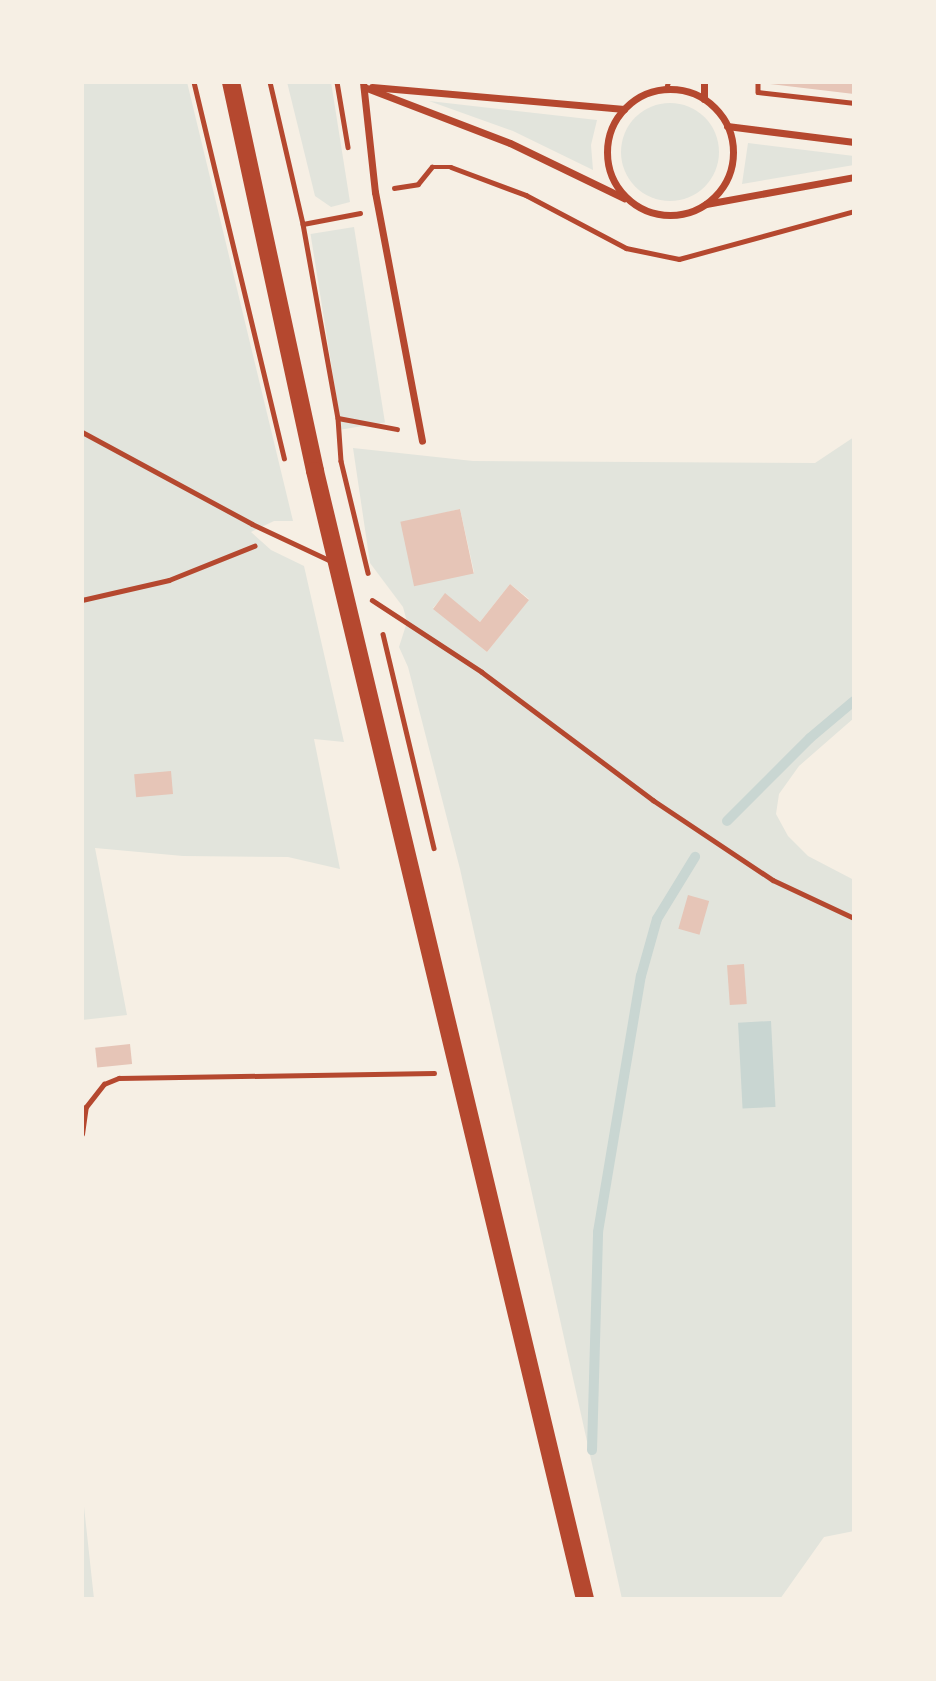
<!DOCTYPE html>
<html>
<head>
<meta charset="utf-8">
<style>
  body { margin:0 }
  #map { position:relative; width:936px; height:1681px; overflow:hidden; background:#f6efe4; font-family:Helvetica,sans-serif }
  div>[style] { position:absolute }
  .green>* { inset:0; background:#e2e4dc; transform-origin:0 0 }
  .round { border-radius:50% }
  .water>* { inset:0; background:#c9d6d2; transform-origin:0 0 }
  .stream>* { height:10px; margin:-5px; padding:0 5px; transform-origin:5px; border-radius:5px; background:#c9d6d2 }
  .building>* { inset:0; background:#e6c5b7; transform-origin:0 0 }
  .path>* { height:4.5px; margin:-2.25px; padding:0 2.25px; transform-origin:2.25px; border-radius:2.25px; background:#b5482f }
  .service>* { height:5px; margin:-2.5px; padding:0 2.5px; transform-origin:2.5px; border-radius:2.5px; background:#b5482f }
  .minor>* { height:7px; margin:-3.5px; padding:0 3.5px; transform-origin:3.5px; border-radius:3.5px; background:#b5482f }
  .minor>.ring { margin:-3.5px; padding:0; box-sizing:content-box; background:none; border:7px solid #b5482f; border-radius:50% }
  .primary>* { height:18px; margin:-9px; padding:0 9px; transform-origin:9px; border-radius:9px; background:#b5482f }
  span { translate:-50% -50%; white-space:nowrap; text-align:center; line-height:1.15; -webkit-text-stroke:5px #f6efe4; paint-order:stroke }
  .frame { position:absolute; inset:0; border:84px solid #f6efe4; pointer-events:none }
</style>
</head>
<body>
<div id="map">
  <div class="green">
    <i style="clip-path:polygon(82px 82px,187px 82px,293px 521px,274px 521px,251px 532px,271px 550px,304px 566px,344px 742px,314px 739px,340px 869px,288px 857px,183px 856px,95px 848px,127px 1015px,82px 1020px)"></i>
    <i style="clip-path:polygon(287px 82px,331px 82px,350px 202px,331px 207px,315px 196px)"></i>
    <i style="clip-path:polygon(429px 101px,597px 120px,591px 145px,593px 170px,513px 131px)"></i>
    <i class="round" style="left:621px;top:103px;width:98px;height:98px"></i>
    <i style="clip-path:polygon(748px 143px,854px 156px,854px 165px,742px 184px)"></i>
    <i style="left:354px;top:227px;width:198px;height:44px;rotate:81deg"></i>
    <i style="clip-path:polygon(evenodd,854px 437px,854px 718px,799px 766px,779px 794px,776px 814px,788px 836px,808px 856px,854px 880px,854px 1531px,824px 1537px,780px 1599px,622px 1599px,460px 869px,408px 667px,399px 647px,407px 622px,403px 607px,370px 563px,353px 448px,473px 461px,815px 463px,854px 437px,460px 509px,474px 572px,474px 573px,402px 523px,460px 509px,854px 437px,510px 584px,529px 599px,487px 652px,433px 608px,445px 594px,480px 622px,510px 584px)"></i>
    <i style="clip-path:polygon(82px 1488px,94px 1599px,82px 1599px)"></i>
  </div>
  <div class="water">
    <i style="left:771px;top:1021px;width:86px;height:33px;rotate:87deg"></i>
  </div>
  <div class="stream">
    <i style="left:727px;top:821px;width:117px;rotate:-45deg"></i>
    <i style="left:810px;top:738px;width:57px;rotate:-40.1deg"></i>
    <i style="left:592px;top:1450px;width:218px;rotate:-88.4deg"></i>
    <i style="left:598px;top:1232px;width:260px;rotate:-80.5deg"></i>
    <i style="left:641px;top:976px;width:59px;rotate:-74.3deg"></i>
    <i style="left:657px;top:919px;width:73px;rotate:-58.5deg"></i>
  </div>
  <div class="building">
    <i style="clip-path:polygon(771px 82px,854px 82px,854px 94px,770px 84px)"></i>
    <i style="left:460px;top:509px;width:66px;height:61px;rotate:78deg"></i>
    <i style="clip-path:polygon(510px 584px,529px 600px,487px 652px,433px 609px,445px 593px,480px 622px)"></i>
    <i style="left:171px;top:771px;width:23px;height:37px;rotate:85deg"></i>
    <i style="left:688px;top:895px;width:22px;height:35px;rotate:16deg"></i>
    <i style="left:744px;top:964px;width:40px;height:17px;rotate:86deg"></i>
    <i style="left:130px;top:1044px;width:20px;height:35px;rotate:84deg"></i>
  </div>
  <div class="path">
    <i style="left:194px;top:82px;width:387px;rotate:76.5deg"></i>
    <i style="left:270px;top:82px;width:146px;rotate:76.9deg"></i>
    <i style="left:303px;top:224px;width:197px;rotate:79.8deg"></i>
    <i style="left:338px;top:418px;width:43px;rotate:86deg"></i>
    <i style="left:341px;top:461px;width:115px;rotate:76.4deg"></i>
    <i style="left:337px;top:82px;width:66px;rotate:80.4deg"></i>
    <i style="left:758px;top:82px;width:10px;rotate:90deg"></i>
    <i style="left:758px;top:92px;width:97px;rotate:6.5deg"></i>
    <i style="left:666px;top:89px;width:7px;rotate:-74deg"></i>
    <i style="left:394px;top:188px;width:24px;rotate:-9deg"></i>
    <i style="left:418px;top:184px;width:22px;rotate:-51deg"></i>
    <i style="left:432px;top:167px;width:19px"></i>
    <i style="left:451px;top:167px;width:80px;rotate:20.5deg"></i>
    <i style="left:526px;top:195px;width:113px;rotate:27.9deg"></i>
    <i style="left:626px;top:248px;width:54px;rotate:11.7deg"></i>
    <i style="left:679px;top:259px;width:181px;rotate:-15.3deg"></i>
    <i style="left:303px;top:224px;width:58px;rotate:-10.9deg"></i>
    <i style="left:338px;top:418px;width:60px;rotate:10.6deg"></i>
    <i style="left:82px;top:600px;width:89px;rotate:-12.9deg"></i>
    <i style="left:169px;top:580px;width:92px;rotate:-21.8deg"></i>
    <i style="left:372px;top:600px;width:131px;rotate:33.2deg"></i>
    <i style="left:482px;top:672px;width:214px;rotate:36.8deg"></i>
    <i style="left:653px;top:800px;width:144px;rotate:33.7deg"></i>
    <i style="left:773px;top:880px;width:89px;rotate:25.1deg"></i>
    <i style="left:383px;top:634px;width:220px;rotate:76.6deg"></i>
    <i style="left:82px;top:1134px;width:27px;rotate:-82deg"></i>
    <i style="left:86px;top:1107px;width:29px;rotate:-52deg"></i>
    <i style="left:104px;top:1084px;width:16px;rotate:-22deg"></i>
    <i style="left:119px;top:1078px;width:315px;rotate:-0.9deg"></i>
  </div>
  <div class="service">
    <i style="left:82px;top:432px;width:193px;rotate:28.4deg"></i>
    <i style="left:252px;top:524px;width:87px;rotate:25.1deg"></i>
  </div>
  <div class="minor">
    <i style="left:363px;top:82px;width:111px;rotate:83.8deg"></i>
    <i style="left:375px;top:192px;width:253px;rotate:79.3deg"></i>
    <i style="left:704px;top:82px;width:17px;rotate:90deg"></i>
    <i style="left:364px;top:87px;width:156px;rotate:21deg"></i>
    <i style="left:510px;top:143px;width:127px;rotate:25.8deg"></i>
    <i style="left:372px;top:87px;width:253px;rotate:5deg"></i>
    <i class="ring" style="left:607px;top:89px;width:119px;height:119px"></i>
    <i style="left:727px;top:126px;width:128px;rotate:7.2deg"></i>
    <i style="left:706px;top:204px;width:150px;rotate:-10.3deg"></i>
  </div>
  <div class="primary">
    <i style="left:231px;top:82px;width:398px;rotate:77.8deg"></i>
    <i style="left:315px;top:471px;width:1160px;rotate:76.54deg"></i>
  </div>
  <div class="frame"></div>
</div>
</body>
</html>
